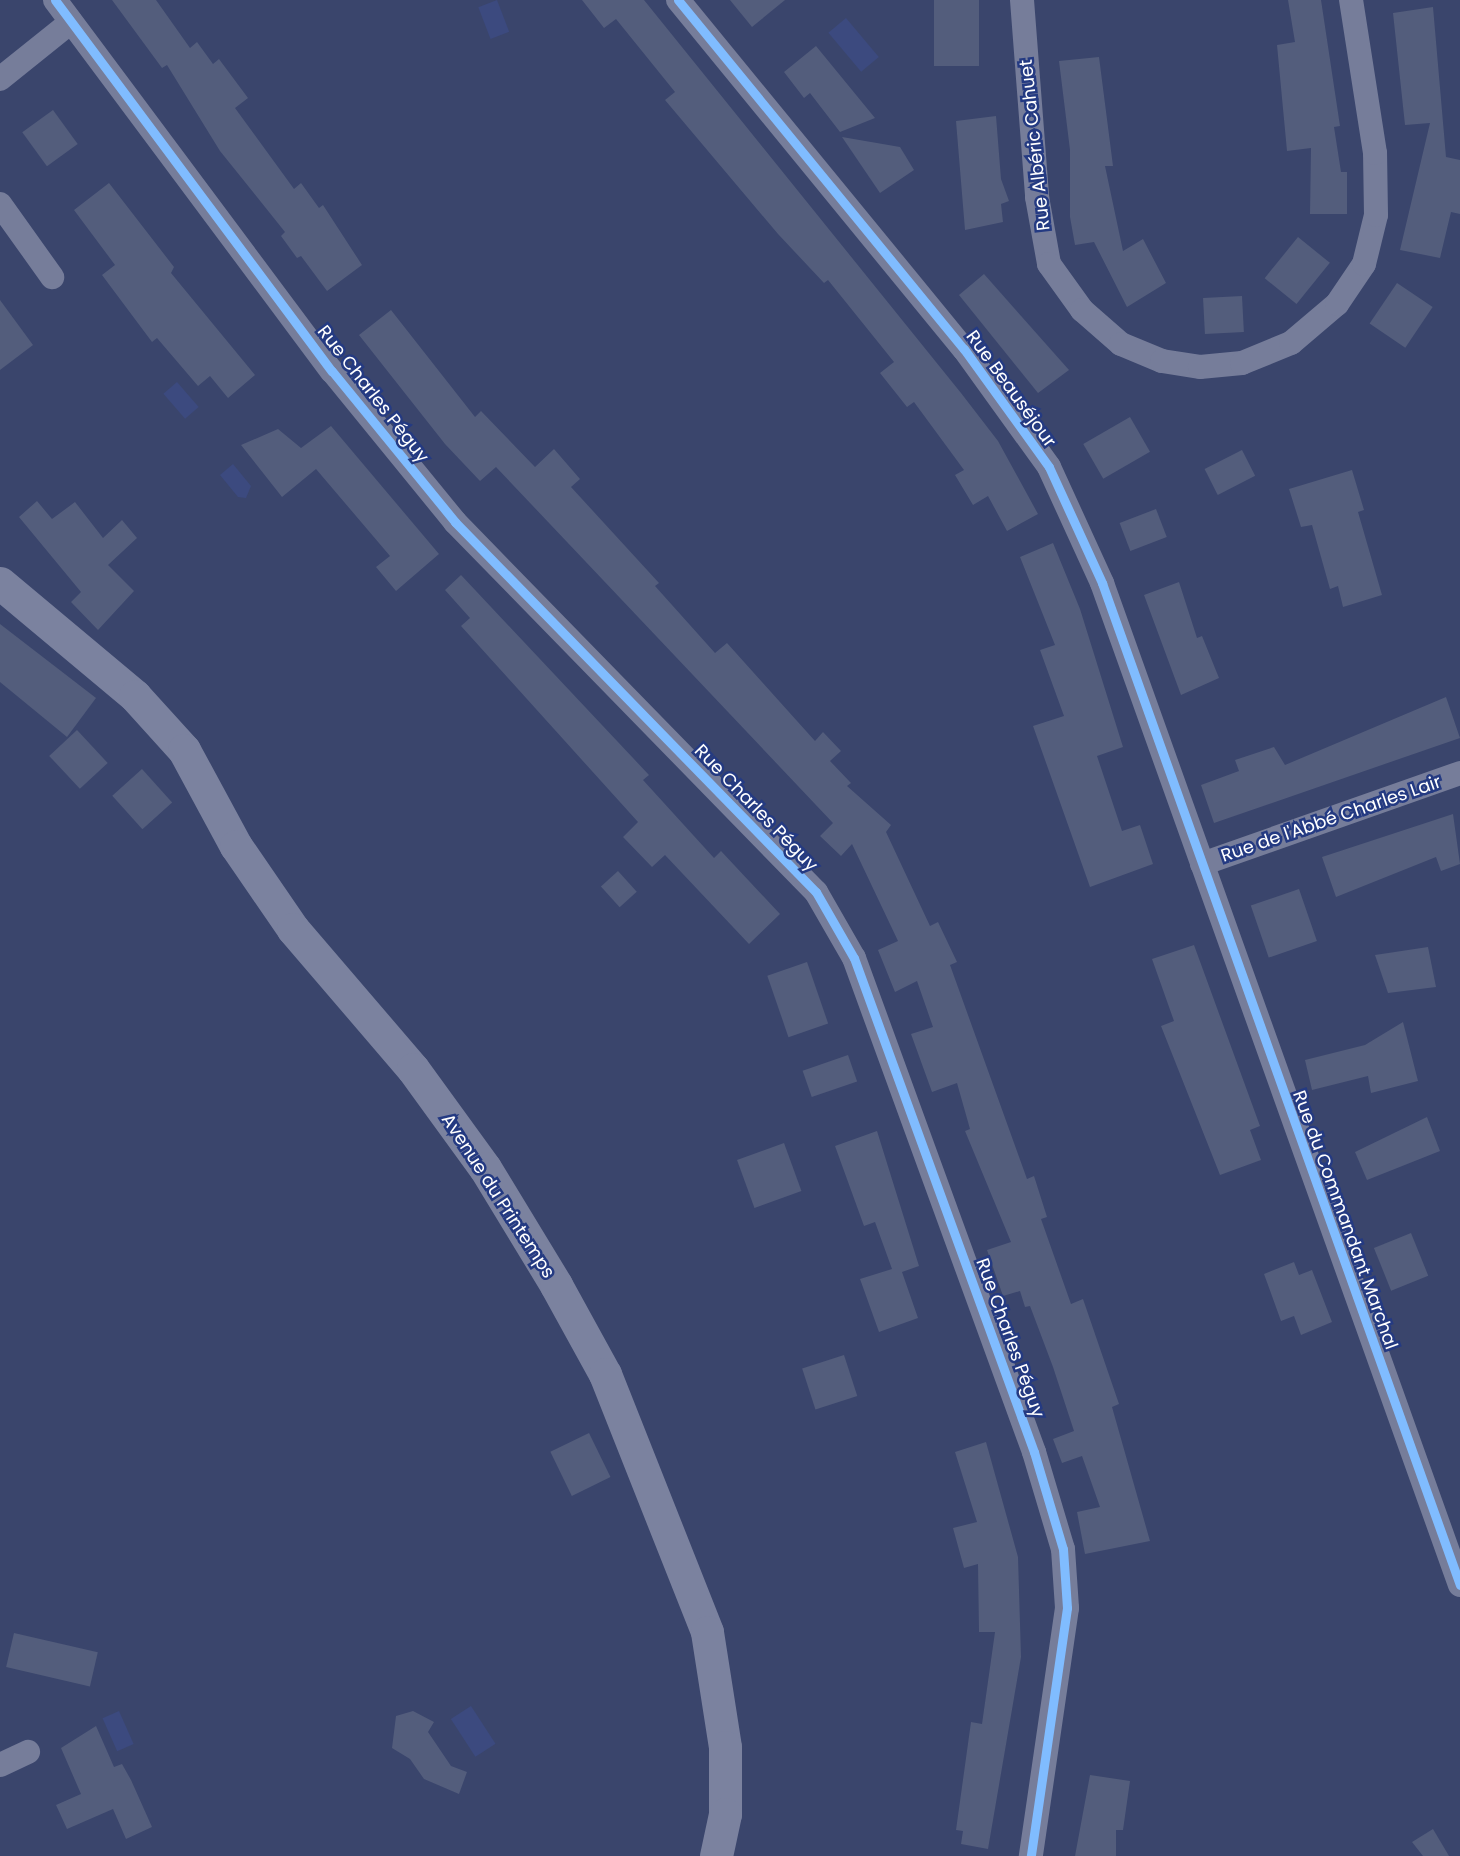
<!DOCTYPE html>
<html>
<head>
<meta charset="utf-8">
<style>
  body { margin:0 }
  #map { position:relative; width:1460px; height:1856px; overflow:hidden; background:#3a456c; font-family:Poppins,sans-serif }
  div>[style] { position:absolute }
  .water>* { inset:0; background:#3c4a7f; transform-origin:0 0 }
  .building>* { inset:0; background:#535d7c; transform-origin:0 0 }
  .street>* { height:24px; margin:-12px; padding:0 12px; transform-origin:12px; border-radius:12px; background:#767d9a }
  .secondary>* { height:33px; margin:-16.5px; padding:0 16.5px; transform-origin:16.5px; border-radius:16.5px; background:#7b829f }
  .cycleway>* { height:9px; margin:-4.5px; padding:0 4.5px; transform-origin:4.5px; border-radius:4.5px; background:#80bcff }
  span { translate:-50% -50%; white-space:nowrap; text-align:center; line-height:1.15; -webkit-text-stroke:5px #243a82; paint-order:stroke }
  .street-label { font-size:18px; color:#fff }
</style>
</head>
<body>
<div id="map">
  <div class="water">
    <i style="left:497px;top:0;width:34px;height:20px;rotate:69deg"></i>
    <i style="left:846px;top:18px;width:51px;height:23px;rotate:50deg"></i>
    <i style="left:177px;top:382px;width:33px;height:18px;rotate:49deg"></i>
    <i style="clip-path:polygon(233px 464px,251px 486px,246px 498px,238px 497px,220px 475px)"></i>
    <i style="left:471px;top:1706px;width:45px;height:24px;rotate:57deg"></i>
    <i style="left:119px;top:1711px;width:36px;height:18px;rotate:66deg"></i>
  </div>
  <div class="building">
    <i style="clip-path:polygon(112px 0,156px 0,190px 48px,197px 42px,213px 64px,219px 59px,248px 98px,235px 108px,294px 189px,301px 183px,319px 208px,323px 205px,362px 265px,327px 291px,301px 256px,297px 258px,281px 236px,285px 232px,220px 151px,167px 65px,162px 68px)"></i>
    <i style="clip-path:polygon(582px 0,644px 0,961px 393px,998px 441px,1038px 514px,1007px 531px,988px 496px,973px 505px,955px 475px,964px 470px,914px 402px,907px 407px,880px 373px,894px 362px,828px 280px,824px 283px,778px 234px,665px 100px,675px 92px,616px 19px,604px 28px)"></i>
    <i style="clip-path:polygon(730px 0,785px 0,752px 27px)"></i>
    <i style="left:934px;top:0;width:45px;height:66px"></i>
    <i style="clip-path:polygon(1288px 0,1321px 0,1340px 126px,1334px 127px,1341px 172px,1347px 172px,1347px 214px,1310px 214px,1311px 148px,1287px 151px,1277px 45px,1295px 42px)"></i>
    <i style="clip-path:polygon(1433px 7px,1446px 157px,1460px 160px,1460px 214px,1451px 212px,1440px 258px,1400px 250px,1430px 123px,1405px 125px,1393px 13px)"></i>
    <i style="clip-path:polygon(816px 46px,875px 118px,840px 132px,810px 93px,804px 98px,784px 72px)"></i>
    <i style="clip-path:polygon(1099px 57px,1113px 166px,1105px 166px,1123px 251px,1143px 239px,1166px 283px,1127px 307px,1094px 242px,1075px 245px,1070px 217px,1070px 150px,1059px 61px)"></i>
    <i style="left:53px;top:110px;width:42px;height:38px;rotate:54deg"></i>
    <i style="clip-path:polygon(996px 116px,1001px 179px,1009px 201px,1001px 204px,1003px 222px,965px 230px,956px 121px)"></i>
    <i style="clip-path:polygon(842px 137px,900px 147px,914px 170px,880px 193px)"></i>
    <i style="clip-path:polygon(109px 183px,174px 267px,171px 273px,255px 375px,228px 398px,210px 376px,198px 386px,157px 338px,152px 342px,102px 275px,115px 265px,74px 210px)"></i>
    <i style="left:1298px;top:237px;width:41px;height:53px;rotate:39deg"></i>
    <i style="clip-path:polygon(984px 274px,1069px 370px,1038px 393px,959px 295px)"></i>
    <i style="left:1397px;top:283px;width:43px;height:49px;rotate:34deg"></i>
    <i style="left:1242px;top:296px;width:36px;height:39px;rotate:87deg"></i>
    <i style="clip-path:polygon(0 300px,33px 345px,0 370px)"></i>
    <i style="clip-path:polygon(391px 310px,475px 417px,481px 411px,535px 467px,554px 449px,580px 479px,571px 487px,659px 583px,655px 586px,715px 653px,727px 643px,815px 741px,823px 732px,841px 751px,830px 761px,851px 783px,847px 786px,891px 825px,886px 832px,930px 926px,938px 922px,957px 962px,950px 965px,1027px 1179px,1034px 1176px,1047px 1217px,1041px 1219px,1071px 1304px,1083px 1299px,1119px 1404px,1112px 1407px,1150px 1541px,1085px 1554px,1077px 1512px,1100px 1507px,1082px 1456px,1062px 1463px,1053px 1439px,1074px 1431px,1053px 1367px,1030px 1306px,1025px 1307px,1020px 1291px,1003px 1296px,987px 1250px,1011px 1242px,965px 1131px,970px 1129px,957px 1083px,932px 1092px,911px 1034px,933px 1027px,917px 981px,895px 992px,878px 950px,898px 941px,852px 844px,841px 856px,820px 836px,833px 823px,496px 467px,480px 481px,445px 444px,359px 335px)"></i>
    <i style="left:1130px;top:417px;width:40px;height:54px;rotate:60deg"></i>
    <i style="clip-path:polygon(331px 426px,439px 554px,396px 591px,376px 567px,390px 556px,316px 469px,282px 497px,241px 445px,278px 429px,301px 448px)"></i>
    <i style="left:1242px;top:450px;width:29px;height:42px;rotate:63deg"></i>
    <i style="clip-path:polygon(1352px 470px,1364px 510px,1358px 512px,1382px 595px,1343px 607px,1338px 586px,1330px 589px,1312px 525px,1301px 527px,1289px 489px)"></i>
    <i style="clip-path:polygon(37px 501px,52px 519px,75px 502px,103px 538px,122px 520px,137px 538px,108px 565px,134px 591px,98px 630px,71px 602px,81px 592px,19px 517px)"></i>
    <i style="left:1156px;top:509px;width:30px;height:39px;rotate:69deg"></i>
    <i style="clip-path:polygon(1053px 543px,1080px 609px,1123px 747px,1097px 756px,1122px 831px,1140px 825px,1153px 864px,1090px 887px,1033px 726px,1064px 716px,1040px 650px,1055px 645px,1020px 557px)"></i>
    <i style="clip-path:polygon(461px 575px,649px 775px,643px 780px,714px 858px,721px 851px,780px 914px,749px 944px,665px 855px,652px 867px,623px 837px,638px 822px,461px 626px,470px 618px,445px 590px)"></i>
    <i style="clip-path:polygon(1179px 582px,1197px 638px,1202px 636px,1219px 678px,1181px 695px,1144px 595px)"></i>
    <i style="clip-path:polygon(0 624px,96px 698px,67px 737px,0 682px)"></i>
    <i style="clip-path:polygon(1446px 697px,1460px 738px,1214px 823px,1201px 785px,1239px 771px,1235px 760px,1274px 747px,1285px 765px)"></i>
    <i style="left:77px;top:730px;width:45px;height:38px;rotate:47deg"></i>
    <i style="left:142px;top:769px;width:45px;height:40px;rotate:48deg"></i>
    <i style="clip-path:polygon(1453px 814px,1460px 864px,1441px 871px,1436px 857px,1336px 897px,1322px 857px)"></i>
    <i style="left:618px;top:871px;width:28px;height:23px;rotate:48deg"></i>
    <i style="left:1299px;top:889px;width:55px;height:51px;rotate:71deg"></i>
    <i style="clip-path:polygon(1194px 945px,1260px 1126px,1250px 1130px,1261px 1160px,1220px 1175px,1161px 1026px,1174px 1021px,1152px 959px)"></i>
    <i style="clip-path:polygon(1428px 947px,1436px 987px,1388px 993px,1375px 955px)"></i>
    <i style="left:807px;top:962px;width:65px;height:42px;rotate:71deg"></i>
    <i style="clip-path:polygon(1403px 1022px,1418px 1081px,1371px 1093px,1368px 1076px,1312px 1090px,1305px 1060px,1365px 1045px)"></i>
    <i style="left:848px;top:1055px;width:28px;height:48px;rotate:71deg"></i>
    <i style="clip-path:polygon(1427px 1117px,1440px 1151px,1367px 1180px,1355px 1152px)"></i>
    <i style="clip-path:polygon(877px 1131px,919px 1266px,902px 1272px,918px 1318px,879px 1332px,860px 1279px,892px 1269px,875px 1222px,864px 1226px,835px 1146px)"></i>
    <i style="left:784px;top:1143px;width:51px;height:50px;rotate:70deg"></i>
    <i style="left:1411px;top:1233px;width:46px;height:40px;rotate:68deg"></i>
    <i style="clip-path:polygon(1294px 1262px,1299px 1275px,1312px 1270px,1332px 1322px,1301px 1335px,1294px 1316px,1281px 1321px,1264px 1274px)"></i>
    <i style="left:844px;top:1355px;width:43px;height:44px;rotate:72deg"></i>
    <i style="left:589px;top:1433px;width:49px;height:43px;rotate:64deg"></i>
    <i style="clip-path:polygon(986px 1442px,1018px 1557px,1021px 1657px,988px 1849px,961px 1844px,963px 1831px,956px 1830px,971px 1722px,982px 1724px,995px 1632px,979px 1632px,978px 1564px,964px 1568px,953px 1528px,977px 1522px,955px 1452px)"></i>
    <i style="left:14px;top:1633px;width:86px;height:35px;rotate:13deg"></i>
    <i style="clip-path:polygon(413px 1711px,434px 1722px,428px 1732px,451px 1766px,467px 1772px,459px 1794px,424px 1779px,410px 1759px,392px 1748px,396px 1716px)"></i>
    <i style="clip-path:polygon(96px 1726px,114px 1767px,122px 1764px,131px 1780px,152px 1827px,126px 1839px,113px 1809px,67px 1829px,56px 1805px,81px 1794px,61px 1748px)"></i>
    <i style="clip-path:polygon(1090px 1775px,1130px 1781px,1123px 1830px,1116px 1830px,1116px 1856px,1075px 1856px)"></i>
    <i style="clip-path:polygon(1433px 1829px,1449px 1856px,1423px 1856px,1412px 1842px)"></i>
  </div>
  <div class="street">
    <i style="left:55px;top:0;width:463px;rotate:53.3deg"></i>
    <i style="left:332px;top:371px;width:195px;rotate:50.8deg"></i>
    <i style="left:455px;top:522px;width:517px;rotate:45.71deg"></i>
    <i style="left:816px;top:892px;width:76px;rotate:60.1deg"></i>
    <i style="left:854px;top:958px;width:526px;rotate:69.98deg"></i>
    <i style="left:1034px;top:1452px;width:101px;rotate:73.4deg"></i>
    <i style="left:1063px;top:1549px;width:59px;rotate:86.1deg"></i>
    <i style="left:1067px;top:1608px;width:251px;rotate:98.3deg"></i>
    <i style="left:678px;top:0;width:451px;rotate:50.7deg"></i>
    <i style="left:964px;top:349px;width:145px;rotate:54.2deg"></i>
    <i style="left:1049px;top:467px;width:128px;rotate:65.4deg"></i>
    <i style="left:1102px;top:583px;width:1064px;rotate:70.34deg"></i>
    <i style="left:1022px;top:0;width:198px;rotate:85.6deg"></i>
    <i style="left:1037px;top:197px;width:68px;rotate:79.8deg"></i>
    <i style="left:1049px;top:264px;width:57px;rotate:54.3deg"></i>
    <i style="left:1082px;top:310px;width:52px;rotate:41.1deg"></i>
    <i style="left:1121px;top:344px;width:44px;rotate:22.5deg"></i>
    <i style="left:1162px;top:361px;width:38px;rotate:9deg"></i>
    <i style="left:1200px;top:367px;width:42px;rotate:-5.4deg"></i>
    <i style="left:1242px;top:363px;width:53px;rotate:-22.2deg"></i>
    <i style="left:1291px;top:343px;width:60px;rotate:-40.3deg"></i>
    <i style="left:1337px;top:304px;width:48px;rotate:-56deg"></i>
    <i style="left:1364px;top:264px;width:50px;rotate:-76.2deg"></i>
    <i style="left:1376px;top:215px;width:62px;rotate:-90.9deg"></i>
    <i style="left:1375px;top:153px;width:155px;rotate:-98.9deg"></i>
    <i style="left:0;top:79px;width:91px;rotate:-38.8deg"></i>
    <i style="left:0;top:204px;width:90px;rotate:54.5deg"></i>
    <i style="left:1202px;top:864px;width:274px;rotate:-19.4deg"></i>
    <i style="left:0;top:1765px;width:31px;rotate:-25deg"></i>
  </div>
  <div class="secondary">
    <i style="left:0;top:583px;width:176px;rotate:39.9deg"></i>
    <i style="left:135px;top:696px;width:73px;rotate:47.8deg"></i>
    <i style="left:184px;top:750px;width:109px;rotate:61.6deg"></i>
    <i style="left:236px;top:846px;width:101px;rotate:55.5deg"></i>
    <i style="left:293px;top:929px;width:184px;rotate:49.4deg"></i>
    <i style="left:413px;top:1069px;width:122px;rotate:54deg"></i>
    <i style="left:485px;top:1168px;width:137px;rotate:58.7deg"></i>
    <i style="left:556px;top:1285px;width:102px;rotate:61.2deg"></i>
    <i style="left:605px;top:1374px;width:277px;rotate:68.4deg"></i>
    <i style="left:707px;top:1632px;width:116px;rotate:81.1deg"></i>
    <i style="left:725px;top:1747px;width:67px;rotate:90deg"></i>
    <i style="left:725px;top:1814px;width:43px;rotate:102.1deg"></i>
  </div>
  <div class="cycleway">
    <i style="left:55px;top:0;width:463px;rotate:53.3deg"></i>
    <i style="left:332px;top:371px;width:195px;rotate:50.8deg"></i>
    <i style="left:455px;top:522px;width:517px;rotate:45.71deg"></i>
    <i style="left:816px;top:892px;width:76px;rotate:60.1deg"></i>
    <i style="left:854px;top:958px;width:526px;rotate:69.98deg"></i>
    <i style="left:1034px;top:1452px;width:101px;rotate:73.4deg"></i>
    <i style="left:1063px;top:1549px;width:59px;rotate:86.1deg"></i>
    <i style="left:1067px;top:1608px;width:251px;rotate:98.3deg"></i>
    <i style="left:678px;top:0;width:451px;rotate:50.7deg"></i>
    <i style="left:964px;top:349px;width:145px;rotate:54.2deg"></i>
    <i style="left:1049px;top:467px;width:128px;rotate:65.4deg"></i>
    <i style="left:1102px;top:583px;width:1064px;rotate:70.34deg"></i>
  </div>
  <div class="street-label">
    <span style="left:1035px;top:145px;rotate:-96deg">Rue Albéric Cahuet</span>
    <span style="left:1011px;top:389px;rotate:54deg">Rue Beauséjour</span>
    <span style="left:373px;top:394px;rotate:52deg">Rue Charles Péguy</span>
    <span style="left:756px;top:808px;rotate:46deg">Rue Charles Péguy</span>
    <span style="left:1331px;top:819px;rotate:-19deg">Rue de l'Abbé Charles Lair</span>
    <span style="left:498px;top:1196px;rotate:57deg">Avenue du Printemps</span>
    <span style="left:1345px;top:1220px;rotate:70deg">Rue du Commandant Marchal</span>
    <span style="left:1010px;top:1338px;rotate:70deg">Rue Charles Péguy</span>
  </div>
</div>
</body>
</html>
